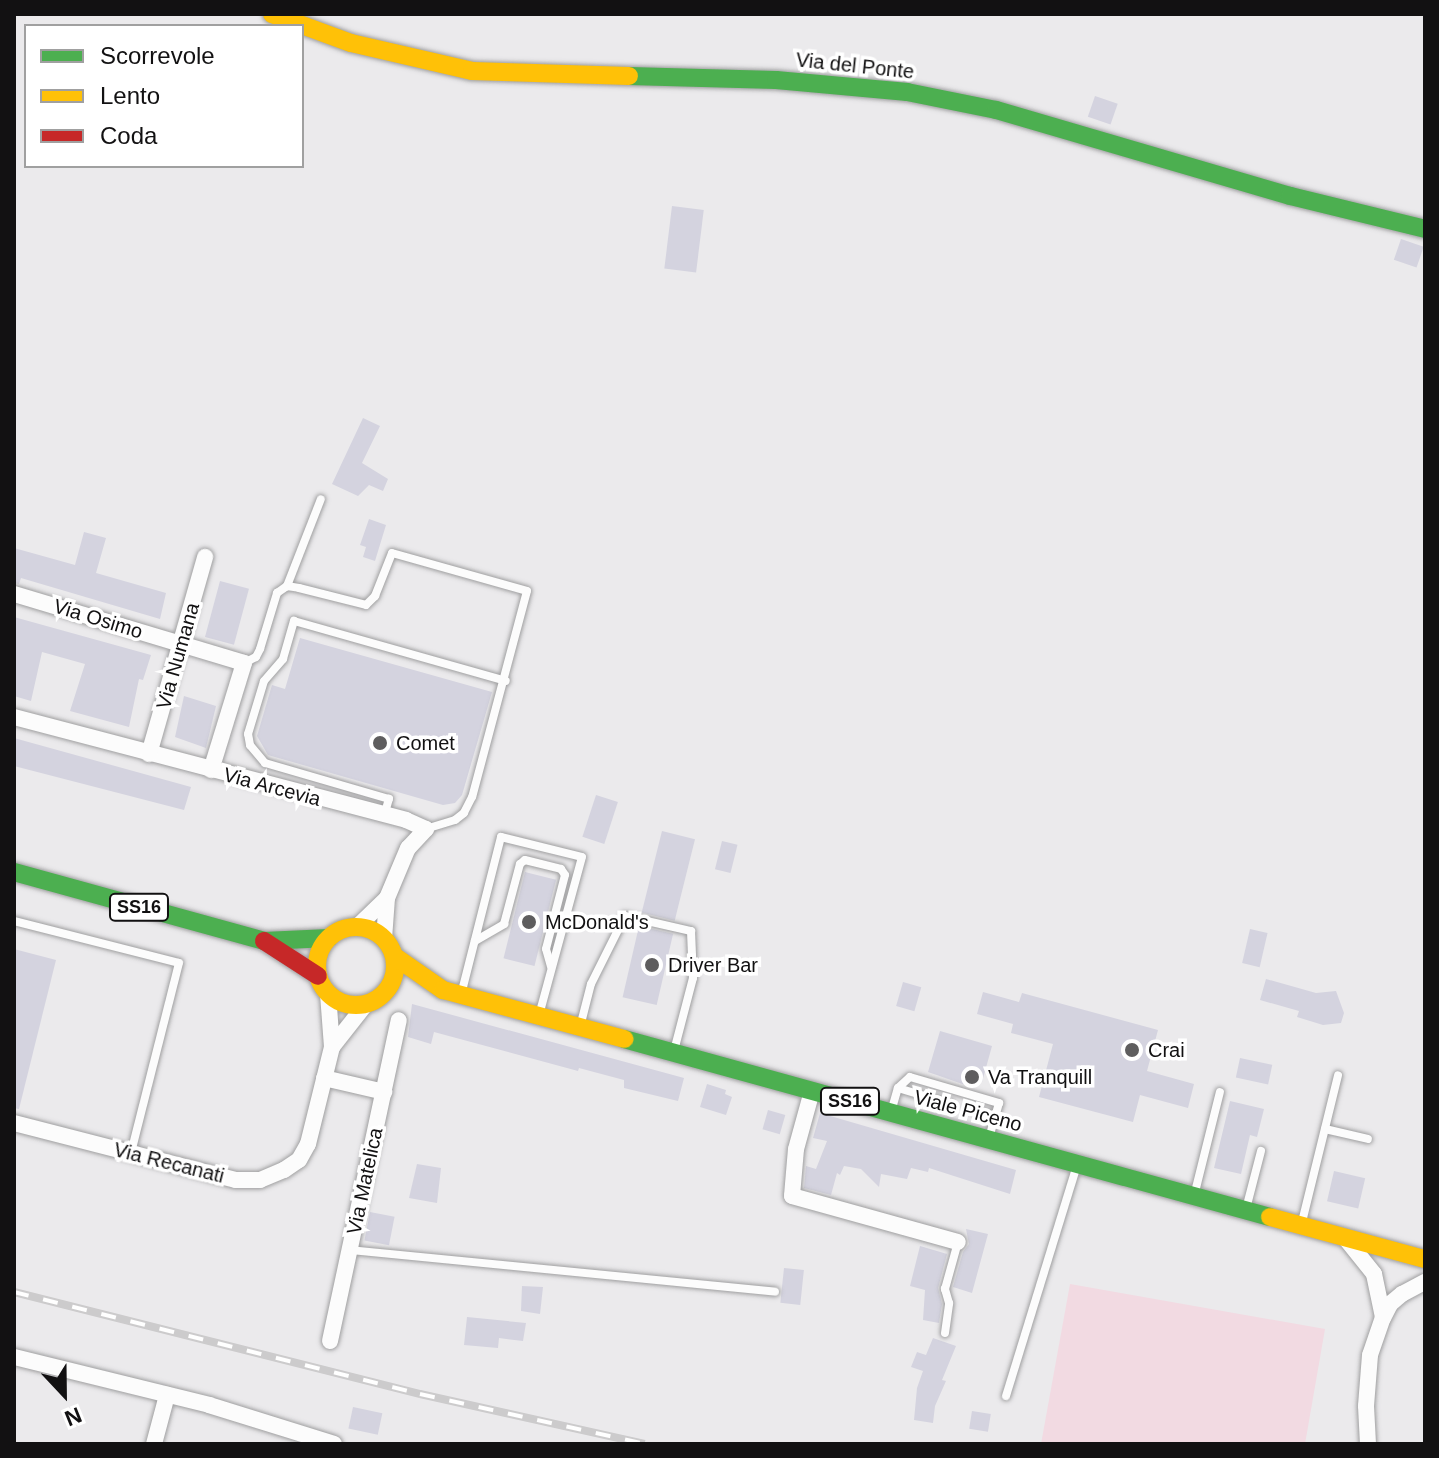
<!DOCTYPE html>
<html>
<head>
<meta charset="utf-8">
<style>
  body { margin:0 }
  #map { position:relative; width:1439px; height:1458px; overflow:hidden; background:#ebeaec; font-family:Arial,sans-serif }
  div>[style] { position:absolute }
  .green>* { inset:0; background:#f2dae2 }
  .building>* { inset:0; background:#d4d3df; transform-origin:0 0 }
  .roads { filter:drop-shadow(0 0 2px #9f9fa0) drop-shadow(0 0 2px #9f9fa0) }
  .lane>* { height:8px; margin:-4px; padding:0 4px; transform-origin:4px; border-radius:4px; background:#fcfcfc }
  .street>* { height:16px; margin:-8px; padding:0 8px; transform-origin:8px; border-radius:8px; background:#fcfcfc }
  .fast>* { height:18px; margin:-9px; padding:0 9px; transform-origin:9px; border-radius:9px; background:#4caf50 }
  .slow>* { height:18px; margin:-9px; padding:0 9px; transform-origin:9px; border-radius:9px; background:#ffc107 }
  .slow>.ring { margin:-9px; padding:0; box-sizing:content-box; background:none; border:18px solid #ffc107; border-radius:50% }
  .jam>* { height:18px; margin:-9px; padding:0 9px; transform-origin:9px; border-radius:9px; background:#c62828 }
  .rail>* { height:8px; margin-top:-4px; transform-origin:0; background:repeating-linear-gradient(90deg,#fff 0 15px,#cccbcc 0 30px); box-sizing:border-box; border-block:2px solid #cccbcc }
  .dots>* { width:22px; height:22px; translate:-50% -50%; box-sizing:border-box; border:4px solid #fff; border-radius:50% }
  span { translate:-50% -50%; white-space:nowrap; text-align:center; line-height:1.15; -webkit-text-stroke:7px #fff; paint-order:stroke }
  .shield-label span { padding:2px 6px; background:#fff; border:2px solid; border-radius:6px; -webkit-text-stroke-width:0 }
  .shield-label { font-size:18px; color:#121112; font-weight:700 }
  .street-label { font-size:20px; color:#121112 }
  .poi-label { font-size:20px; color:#121112 }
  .left { translate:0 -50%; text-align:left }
  .frame { position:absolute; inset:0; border:16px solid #121112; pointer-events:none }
  .legend { position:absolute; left:24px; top:24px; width:280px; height:144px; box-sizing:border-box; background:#fff; border:2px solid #a0a0a0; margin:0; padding:10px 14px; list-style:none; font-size:24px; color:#121112 }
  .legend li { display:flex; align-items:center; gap:16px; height:40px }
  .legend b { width:40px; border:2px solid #a0a0a0 }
  .north { position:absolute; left:24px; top:1354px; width:80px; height:80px; -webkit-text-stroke:6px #fff; paint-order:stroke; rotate:158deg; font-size:22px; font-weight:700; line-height:32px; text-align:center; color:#121112 }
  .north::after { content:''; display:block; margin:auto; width:28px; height:36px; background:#121112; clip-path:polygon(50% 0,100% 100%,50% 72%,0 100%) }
</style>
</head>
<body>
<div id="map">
  <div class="green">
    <i style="clip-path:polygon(1070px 1284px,1325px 1329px,1305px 1444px,1041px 1444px)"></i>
  </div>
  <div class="building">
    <i style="left:1095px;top:96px;width:24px;height:22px;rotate:19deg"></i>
    <i style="left:672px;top:206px;width:32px;height:63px;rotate:7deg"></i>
    <i style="left:1401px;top:239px;width:24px;height:22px;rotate:19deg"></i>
    <i style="clip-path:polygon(363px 418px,380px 426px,362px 463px,388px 479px,383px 491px,369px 485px,358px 496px,332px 484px)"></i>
    <i style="clip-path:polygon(369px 519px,386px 525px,375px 561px,363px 557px,366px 547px,360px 545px)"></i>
    <i style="clip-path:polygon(84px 532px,106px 538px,96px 573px,166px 593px,160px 619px,21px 578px,19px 584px,14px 583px,14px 548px,75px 565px)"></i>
    <i style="left:220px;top:581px;width:30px;height:58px;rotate:15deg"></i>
    <i style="clip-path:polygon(14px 617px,151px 655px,143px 680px,139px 679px,129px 727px,70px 711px,85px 664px,42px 652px,31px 701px,14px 696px)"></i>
    <i style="clip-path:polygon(300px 638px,492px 692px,462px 795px,455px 803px,443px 805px,268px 755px,257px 736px,272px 685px,285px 689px)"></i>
    <i style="clip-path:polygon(184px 696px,216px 706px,206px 748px,175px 737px)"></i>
    <i style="clip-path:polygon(14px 738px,191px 787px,184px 810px,14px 766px)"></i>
    <i style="left:596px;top:795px;width:23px;height:44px;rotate:18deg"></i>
    <i style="left:662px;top:831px;width:34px;height:84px;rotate:14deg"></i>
    <i style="left:722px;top:841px;width:16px;height:29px;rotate:14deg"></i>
    <i style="left:525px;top:872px;width:32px;height:89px;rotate:14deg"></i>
    <i style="left:639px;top:926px;width:35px;height:73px;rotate:13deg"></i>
    <i style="left:1250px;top:929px;width:18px;height:35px;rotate:13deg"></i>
    <i style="clip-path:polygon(14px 949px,56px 960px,19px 1109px,14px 1108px)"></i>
    <i style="clip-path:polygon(1266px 979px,1316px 993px,1336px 991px,1344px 1013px,1341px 1023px,1323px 1025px,1297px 1017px,1299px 1011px,1260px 1000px)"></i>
    <i style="left:903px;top:982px;width:19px;height:25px;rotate:16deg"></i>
    <i style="clip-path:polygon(983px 992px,1019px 1002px,1022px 993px,1158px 1030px,1147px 1071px,1194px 1084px,1188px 1108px,1140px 1095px,1133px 1122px,1039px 1097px,1053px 1044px,1011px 1033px,1013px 1024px,977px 1014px)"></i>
    <i style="clip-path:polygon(412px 1004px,684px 1078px,678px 1101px,624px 1088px,624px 1080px,579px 1068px,578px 1071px,434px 1032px,431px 1044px,408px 1037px)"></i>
    <i style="clip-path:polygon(940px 1031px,992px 1046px,982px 1082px,976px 1081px,974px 1088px,928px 1072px)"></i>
    <i style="left:1240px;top:1058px;width:33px;height:20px;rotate:12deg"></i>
    <i style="clip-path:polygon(707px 1084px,726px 1090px,725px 1094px,732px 1097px,726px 1115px,700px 1107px)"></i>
    <i style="clip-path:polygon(1230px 1101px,1264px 1109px,1257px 1137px,1250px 1135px,1241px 1174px,1214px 1168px)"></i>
    <i style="left:768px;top:1110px;width:18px;height:20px;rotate:16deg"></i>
    <i style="clip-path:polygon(820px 1113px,1016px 1170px,1010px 1194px,929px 1168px,928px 1172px,911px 1168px,907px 1179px,881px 1174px,879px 1187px,861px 1169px,844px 1166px,840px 1175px,837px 1173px,831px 1195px,804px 1188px,806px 1166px,816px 1169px,827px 1141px,813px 1138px)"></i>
    <i style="clip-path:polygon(417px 1164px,441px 1168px,437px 1203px,409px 1198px)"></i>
    <i style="left:1334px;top:1171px;width:32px;height:31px;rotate:13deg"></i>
    <i style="left:370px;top:1212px;width:25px;height:29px;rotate:11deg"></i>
    <i style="clip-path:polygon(966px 1229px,988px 1234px,972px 1293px,953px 1287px,963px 1252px,969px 1244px)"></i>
    <i style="clip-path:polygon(920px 1246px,947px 1254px,938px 1288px,942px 1304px,939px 1323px,923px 1320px,925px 1290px,910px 1286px)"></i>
    <i style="left:784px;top:1268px;width:20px;height:35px;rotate:6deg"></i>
    <i style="clip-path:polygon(522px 1286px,543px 1287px,540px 1314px,521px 1311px)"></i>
    <i style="clip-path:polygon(467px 1317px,526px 1323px,523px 1341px,499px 1338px,498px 1348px,464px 1345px)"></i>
    <i style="clip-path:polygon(933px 1338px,956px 1346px,942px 1380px,946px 1381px,935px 1406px,933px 1423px,914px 1420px,917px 1388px,923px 1371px,911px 1367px,917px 1352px,926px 1355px)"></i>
    <i style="left:353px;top:1407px;width:30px;height:22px;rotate:12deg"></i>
    <i style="left:972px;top:1411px;width:19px;height:18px;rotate:9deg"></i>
  </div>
  <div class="roads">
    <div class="lane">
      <i style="left:287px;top:586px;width:93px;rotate:-68.7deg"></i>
      <i style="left:244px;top:663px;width:13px;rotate:-27deg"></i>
      <i style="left:256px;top:657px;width:9px;rotate:-63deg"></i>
      <i style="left:260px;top:649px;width:59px;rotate:-73.1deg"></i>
      <i style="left:277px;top:593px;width:12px;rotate:-35deg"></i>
      <i style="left:287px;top:586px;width:12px;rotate:9deg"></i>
      <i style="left:299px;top:588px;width:69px;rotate:14.2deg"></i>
      <i style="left:366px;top:605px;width:13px;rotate:-45deg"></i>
      <i style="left:375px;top:596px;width:46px;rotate:-68.4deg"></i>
      <i style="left:392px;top:553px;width:140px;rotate:15.7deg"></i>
      <i style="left:527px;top:591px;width:213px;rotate:104.9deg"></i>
      <i style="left:472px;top:797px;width:18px;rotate:117deg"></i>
      <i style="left:464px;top:813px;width:11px;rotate:142deg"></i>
      <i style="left:455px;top:820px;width:30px;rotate:163deg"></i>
      <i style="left:384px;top:816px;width:18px;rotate:-74deg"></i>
      <i style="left:389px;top:799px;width:129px;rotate:-163.8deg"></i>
      <i style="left:265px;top:763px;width:23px;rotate:-130deg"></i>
      <i style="left:250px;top:745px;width:11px;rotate:-100deg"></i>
      <i style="left:248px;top:734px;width:55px;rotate:-73.2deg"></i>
      <i style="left:264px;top:681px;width:29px;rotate:-49deg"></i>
      <i style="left:283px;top:659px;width:40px;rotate:-74deg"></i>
      <i style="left:294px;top:621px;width:220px;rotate:15.8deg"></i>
      <i style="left:14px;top:921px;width:170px;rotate:14.3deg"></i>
      <i style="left:179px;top:963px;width:196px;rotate:104.2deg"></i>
      <i style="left:475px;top:941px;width:34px;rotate:-30deg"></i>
      <i style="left:504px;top:924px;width:62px;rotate:-75.1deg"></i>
      <i style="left:520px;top:864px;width:6px;rotate:-39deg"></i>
      <i style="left:525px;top:860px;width:37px;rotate:14deg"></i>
      <i style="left:561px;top:869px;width:7px;rotate:56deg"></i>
      <i style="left:565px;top:875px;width:76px;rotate:104.4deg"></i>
      <i style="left:546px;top:949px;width:18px;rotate:74deg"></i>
      <i style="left:462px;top:991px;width:159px;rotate:-75.8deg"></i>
      <i style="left:501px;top:837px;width:83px;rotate:13.9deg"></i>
      <i style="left:582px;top:857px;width:164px;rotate:105.2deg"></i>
      <i style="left:580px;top:1027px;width:44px;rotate:-75.7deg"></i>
      <i style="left:591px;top:984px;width:76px;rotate:-63.4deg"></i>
      <i style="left:625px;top:916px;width:68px;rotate:12.8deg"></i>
      <i style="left:691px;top:931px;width:47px;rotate:87.6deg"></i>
      <i style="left:693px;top:978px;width:75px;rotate:104.6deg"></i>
      <i style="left:898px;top:1088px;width:55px;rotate:16.8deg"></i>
      <i style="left:968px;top:1108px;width:28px;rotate:17deg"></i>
      <i style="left:891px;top:1112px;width:25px;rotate:-74deg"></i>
      <i style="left:898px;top:1088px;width:16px;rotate:-43deg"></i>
      <i style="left:910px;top:1077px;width:93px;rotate:16.3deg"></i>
      <i style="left:999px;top:1103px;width:36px;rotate:106deg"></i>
      <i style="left:1325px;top:1129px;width:44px;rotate:13.1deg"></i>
      <i style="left:1195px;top:1192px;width:103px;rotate:-76deg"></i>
      <i style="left:1246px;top:1209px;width:60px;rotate:-75.5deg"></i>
      <i style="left:1302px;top:1222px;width:151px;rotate:-76.2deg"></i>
      <i style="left:350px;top:1250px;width:427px;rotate:5.6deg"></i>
      <i style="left:945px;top:1333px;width:30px;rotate:-82deg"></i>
      <i style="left:949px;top:1303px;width:15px;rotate:-106deg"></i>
      <i style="left:945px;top:1289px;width:49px;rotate:-74.5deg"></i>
      <i style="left:1006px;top:1396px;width:239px;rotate:-72.9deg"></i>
    </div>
    <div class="street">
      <i style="left:14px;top:594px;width:240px;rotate:16.7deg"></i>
      <i style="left:244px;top:663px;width:112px;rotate:107.1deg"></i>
      <i style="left:14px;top:717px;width:405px;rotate:14.7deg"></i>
      <i style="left:406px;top:820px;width:22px;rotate:24deg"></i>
      <i style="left:426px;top:829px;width:26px;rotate:133deg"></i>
      <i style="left:408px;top:848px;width:54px;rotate:112.8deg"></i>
      <i style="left:387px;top:898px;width:41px;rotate:94.2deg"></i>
      <i style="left:149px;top:754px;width:205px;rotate:-74.1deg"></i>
      <i style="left:357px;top:927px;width:40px;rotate:-44deg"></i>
      <i style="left:332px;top:1047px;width:55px;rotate:-51.7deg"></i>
      <i style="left:324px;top:1078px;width:62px;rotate:13.1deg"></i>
      <i style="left:812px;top:1091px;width:60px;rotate:105.4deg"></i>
      <i style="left:796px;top:1149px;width:47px;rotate:94.9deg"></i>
      <i style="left:792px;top:1196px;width:172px;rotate:15.5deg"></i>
      <i style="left:14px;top:1123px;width:229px;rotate:14.4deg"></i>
      <i style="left:236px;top:1180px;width:24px"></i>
      <i style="left:260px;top:1180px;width:26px;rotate:-23deg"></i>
      <i style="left:284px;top:1170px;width:18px;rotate:-34deg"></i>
      <i style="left:299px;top:1160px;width:18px;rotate:-61deg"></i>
      <i style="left:308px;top:1144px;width:100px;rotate:-76.1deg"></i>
      <i style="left:332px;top:1047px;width:53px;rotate:-94.3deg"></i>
      <i style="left:1346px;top:1239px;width:45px;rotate:51.3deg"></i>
      <i style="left:1374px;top:1274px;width:44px;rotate:78.2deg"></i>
      <i style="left:330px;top:1341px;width:328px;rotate:-77.9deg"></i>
      <i style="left:14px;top:1357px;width:201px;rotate:13.8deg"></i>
      <i style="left:209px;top:1405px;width:131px;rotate:17.3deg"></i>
      <i style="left:154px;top:1444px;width:51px;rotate:-75.1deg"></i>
      <i style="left:1368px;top:1444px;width:38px;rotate:-93deg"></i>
      <i style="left:1366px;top:1406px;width:51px;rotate:-85.5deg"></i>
      <i style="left:1370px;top:1355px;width:39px;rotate:-71deg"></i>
      <i style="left:1383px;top:1318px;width:16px;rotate:-63deg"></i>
      <i style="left:1390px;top:1304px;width:16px;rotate:-40deg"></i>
      <i style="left:1402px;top:1294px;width:26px;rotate:-28deg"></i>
    </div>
    <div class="fast">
      <i style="left:629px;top:76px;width:147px;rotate:1.6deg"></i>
      <i style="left:776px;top:80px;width:132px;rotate:5.2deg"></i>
      <i style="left:907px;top:92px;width:91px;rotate:11.4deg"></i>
      <i style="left:996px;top:110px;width:306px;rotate:16.3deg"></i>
      <i style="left:1290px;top:196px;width:139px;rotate:13.7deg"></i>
      <i style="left:14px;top:872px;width:259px;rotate:15.4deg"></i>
      <i style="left:264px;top:941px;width:65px;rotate:-2.6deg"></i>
      <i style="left:624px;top:1039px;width:670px;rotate:15.41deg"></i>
    </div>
    <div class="slow">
      <i style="left:272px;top:14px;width:84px;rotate:20.2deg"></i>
      <i style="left:351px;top:43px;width:124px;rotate:13deg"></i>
      <i style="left:472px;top:71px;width:157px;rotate:1.8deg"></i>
      <i class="ring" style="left:317px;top:927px;width:60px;height:60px"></i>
      <i style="left:394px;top:956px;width:60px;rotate:34.8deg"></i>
      <i style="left:443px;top:990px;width:188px;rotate:15.1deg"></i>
      <i style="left:1270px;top:1217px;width:161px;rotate:15.2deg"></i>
    </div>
    <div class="jam">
      <i style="left:264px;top:941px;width:64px;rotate:32.9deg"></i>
    </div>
  </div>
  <div class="rail">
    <i style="left:14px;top:1292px;width:419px;rotate:14.1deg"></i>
    <i style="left:420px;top:1394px;width:230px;rotate:12.5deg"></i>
  </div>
  <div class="dots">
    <i style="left:380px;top:743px;background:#5e5d5e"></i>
    <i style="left:529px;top:922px;background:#5e5d5e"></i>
    <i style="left:652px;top:965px;background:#5e5d5e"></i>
    <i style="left:1132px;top:1050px;background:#5e5d5e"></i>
    <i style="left:972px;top:1077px;background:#5e5d5e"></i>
  </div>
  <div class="shield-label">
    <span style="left:139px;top:907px">SS16</span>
    <span style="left:850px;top:1101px">SS16</span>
  </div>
  <div class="street-label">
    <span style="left:855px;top:66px;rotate:6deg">Via del Ponte</span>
    <span style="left:98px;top:619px;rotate:17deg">Via Osimo</span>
    <span style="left:178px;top:656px;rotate:-74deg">Via Numana</span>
    <span style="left:272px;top:787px;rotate:15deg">Via Arcevia</span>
    <span style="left:968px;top:1111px;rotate:15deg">Viale Piceno</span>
    <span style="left:169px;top:1163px;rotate:14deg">Via Recanati</span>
    <span style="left:365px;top:1181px;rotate:-78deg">Via Matelica</span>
  </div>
  <div class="poi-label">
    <span class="left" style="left:396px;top:743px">Comet</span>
    <span class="left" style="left:545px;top:922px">McDonald's</span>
    <span class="left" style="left:668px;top:965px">Driver Bar</span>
    <span class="left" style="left:1148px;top:1050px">Crai</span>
    <span class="left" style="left:988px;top:1077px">Va Tranquill</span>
  </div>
  <div class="frame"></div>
  <ul class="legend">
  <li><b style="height:10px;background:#4caf50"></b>Scorrevole</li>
  <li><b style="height:10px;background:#ffc107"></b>Lento</li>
  <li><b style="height:10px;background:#c62828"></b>Coda</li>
  </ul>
  <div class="north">N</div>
</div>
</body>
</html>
